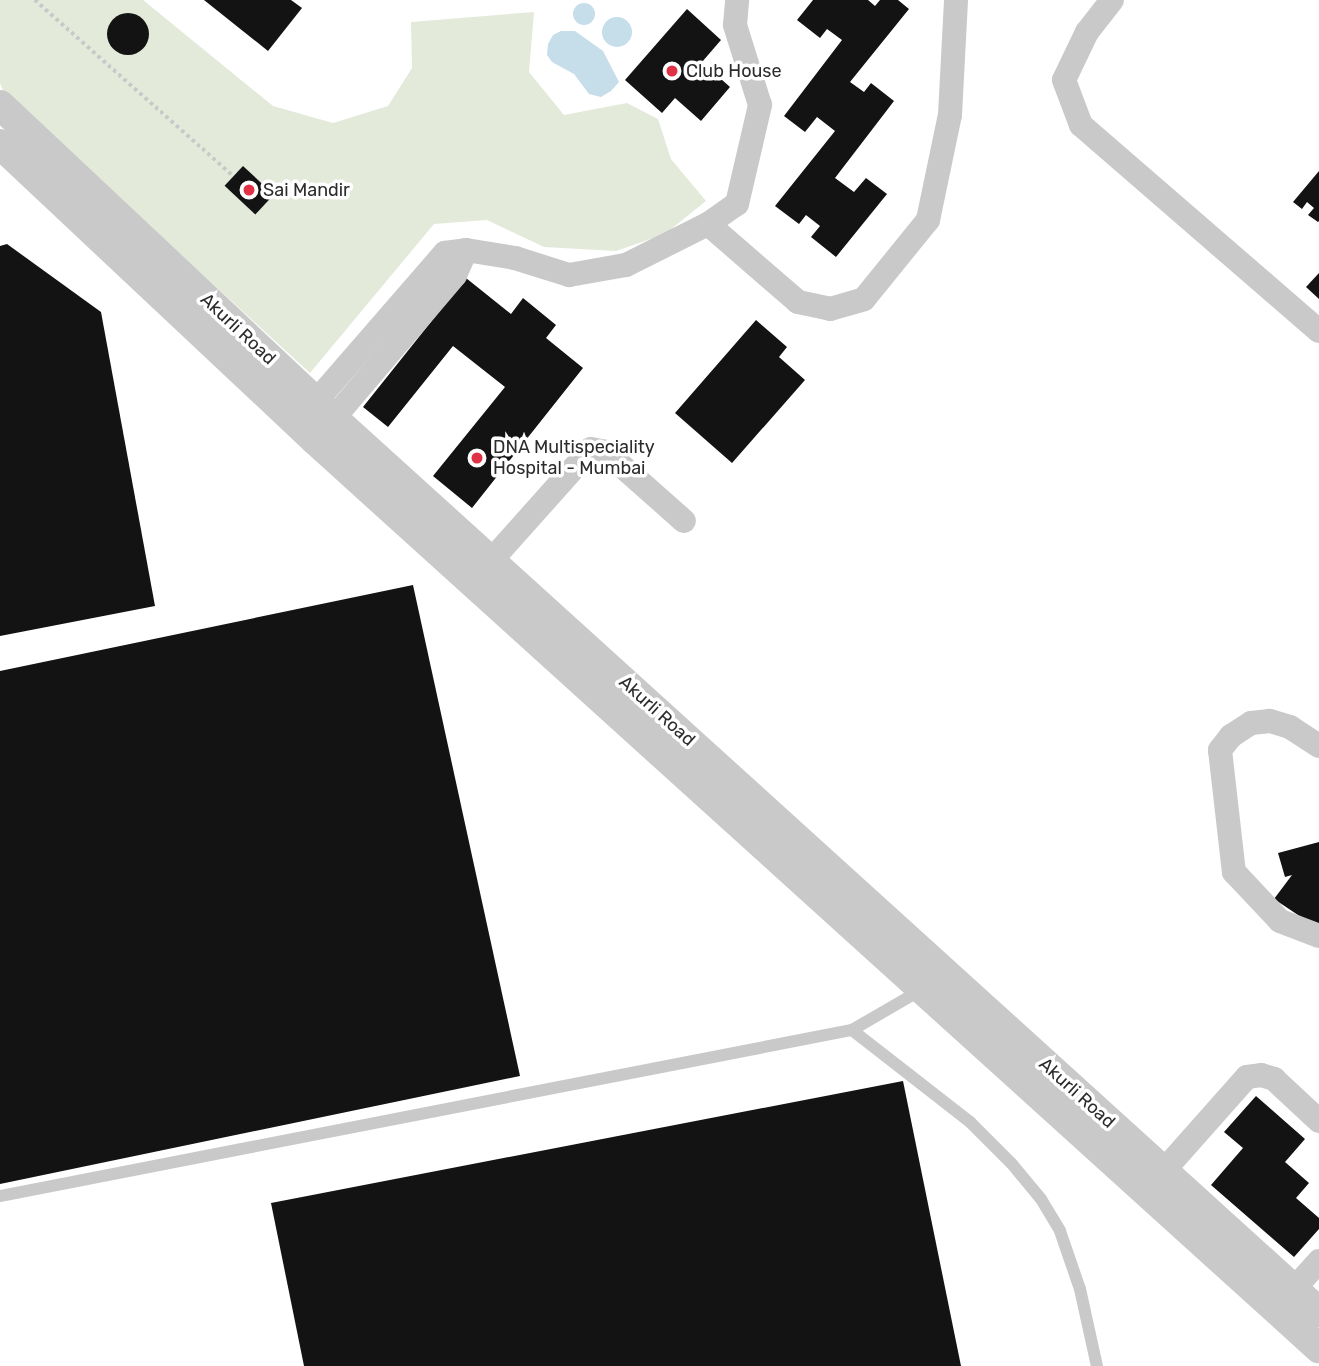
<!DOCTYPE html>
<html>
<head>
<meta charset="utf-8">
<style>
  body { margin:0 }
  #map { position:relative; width:1319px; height:1366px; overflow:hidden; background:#fff; font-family:Rubik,sans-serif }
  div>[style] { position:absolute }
  .green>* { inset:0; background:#e3eada }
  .water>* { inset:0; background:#c6ddea }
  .round { border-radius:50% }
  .building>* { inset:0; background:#131313; transform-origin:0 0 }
  .path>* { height:3.5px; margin-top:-1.75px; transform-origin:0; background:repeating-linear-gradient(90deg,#c9c9c9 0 3.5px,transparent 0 7px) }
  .service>* { height:12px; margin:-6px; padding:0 6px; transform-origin:6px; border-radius:6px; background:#c9c9c9 }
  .minor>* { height:24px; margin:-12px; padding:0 12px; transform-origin:12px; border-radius:12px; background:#c9c9c9 }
  .tertiary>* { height:30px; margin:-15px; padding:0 15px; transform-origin:15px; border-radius:15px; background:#c9c9c9 }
  .dots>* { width:19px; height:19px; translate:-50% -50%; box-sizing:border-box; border:4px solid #fff; border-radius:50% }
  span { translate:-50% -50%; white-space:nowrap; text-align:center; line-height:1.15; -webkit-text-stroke:7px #fff; paint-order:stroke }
  .poi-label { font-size:18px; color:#2c2c2c }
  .left { translate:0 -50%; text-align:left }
  .street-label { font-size:18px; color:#2c2c2c }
</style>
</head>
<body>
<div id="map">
  <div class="green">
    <i style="clip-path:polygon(0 0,143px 0,273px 106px,333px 123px,388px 106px,412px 68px,411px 22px,534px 12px,529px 72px,564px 115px,627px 103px,658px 119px,671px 159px,706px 201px,665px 234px,616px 251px,544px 247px,487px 220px,434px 224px,310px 373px,4px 93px,0 83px)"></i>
  </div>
  <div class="water">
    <i class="round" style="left:573px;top:3px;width:22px;height:22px"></i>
    <i class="round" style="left:602px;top:17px;width:30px;height:30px"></i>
    <i style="clip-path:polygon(561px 31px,575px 31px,603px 51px,619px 82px,611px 91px,601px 97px,589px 94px,574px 74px,552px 62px,547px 55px,548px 44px,553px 35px)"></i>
  </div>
  <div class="building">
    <i style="clip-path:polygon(204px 0,291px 0,302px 8px,268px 51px)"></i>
    <i style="clip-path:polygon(813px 0,868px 0,875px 6px,880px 0,898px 0,909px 9px,850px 82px,864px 92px,871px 83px,894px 101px,835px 178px,854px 192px,866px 178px,887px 194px,836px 257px,811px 237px,820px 226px,806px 215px,799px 224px,775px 206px,835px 131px,817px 117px,805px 132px,784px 116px,842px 40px,827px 29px,820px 38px,797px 20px)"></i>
    <i style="clip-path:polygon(687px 9px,721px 40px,702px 62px,730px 87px,701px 121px,675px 98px,662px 113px,625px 80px)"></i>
    <i class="round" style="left:107px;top:13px;width:42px;height:42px"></i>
    <i style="left:243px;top:166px;width:42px;height:27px;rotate:43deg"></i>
    <i style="clip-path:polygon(1319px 171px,1319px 221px,1318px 222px,1308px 215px,1314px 208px,1307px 202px,1302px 209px,1293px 202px)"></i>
    <i style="clip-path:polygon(7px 244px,101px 312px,155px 606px,0 636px,0 246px)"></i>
    <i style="clip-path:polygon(1319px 273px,1319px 299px,1306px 287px)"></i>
    <i style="clip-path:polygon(466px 278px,511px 314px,523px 298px,556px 325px,546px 338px,583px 368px,472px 508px,433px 476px,505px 387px,453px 346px,388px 427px,363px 407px)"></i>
    <i style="clip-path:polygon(756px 320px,787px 347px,779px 357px,805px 380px,732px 463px,675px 413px)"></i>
    <i style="clip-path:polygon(413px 585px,520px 1076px,0 1184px,0 671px)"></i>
    <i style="clip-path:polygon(1319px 842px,1319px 929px,1274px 899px,1292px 875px,1285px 877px,1278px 853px)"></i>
    <i style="clip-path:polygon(903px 1081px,961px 1366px,304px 1366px,271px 1203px)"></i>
    <i style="clip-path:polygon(1256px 1096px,1305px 1139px,1285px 1162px,1309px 1183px,1296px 1198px,1319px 1218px,1319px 1229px,1294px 1257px,1211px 1185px,1243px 1148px,1224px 1132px)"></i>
  </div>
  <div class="path">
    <i style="left:35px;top:0;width:265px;rotate:41.6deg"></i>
  </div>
  <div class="service">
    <i style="left:852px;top:1030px;width:150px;rotate:37.9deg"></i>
    <i style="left:970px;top:1122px;width:59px;rotate:45deg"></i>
    <i style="left:1012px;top:1164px;width:45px;rotate:50.4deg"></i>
    <i style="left:1041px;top:1199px;width:37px;rotate:59deg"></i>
    <i style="left:1060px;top:1231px;width:61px;rotate:71deg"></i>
    <i style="left:1080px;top:1289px;width:79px;rotate:77.6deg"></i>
    <i style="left:0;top:1196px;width:868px;rotate:-11.03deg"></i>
    <i style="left:852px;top:1030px;width:80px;rotate:-30.1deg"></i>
  </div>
  <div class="minor">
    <i style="left:1112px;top:0;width:41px;rotate:128deg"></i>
    <i style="left:1087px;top:32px;width:53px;rotate:115.6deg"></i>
    <i style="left:1064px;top:80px;width:48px;rotate:69.3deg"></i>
    <i style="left:1081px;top:125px;width:315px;rotate:40.9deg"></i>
    <i style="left:708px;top:224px;width:119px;rotate:40.9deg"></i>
    <i style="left:798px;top:302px;width:33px;rotate:12deg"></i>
    <i style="left:830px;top:309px;width:35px;rotate:-16deg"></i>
    <i style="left:864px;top:299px;width:102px;rotate:-51deg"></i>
    <i style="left:928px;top:220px;width:107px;rotate:-78.2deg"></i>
    <i style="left:950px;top:115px;width:115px;rotate:-87deg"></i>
    <i style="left:304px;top:415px;width:215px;rotate:-49deg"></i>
    <i style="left:445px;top:253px;width:21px;rotate:-8deg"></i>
    <i style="left:466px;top:250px;width:50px;rotate:9.3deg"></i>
    <i style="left:515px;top:258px;width:57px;rotate:17.5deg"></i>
    <i style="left:569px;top:275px;width:58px;rotate:-10deg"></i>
    <i style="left:626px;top:265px;width:92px;rotate:-26.6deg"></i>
    <i style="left:708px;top:224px;width:35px;rotate:-35deg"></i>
    <i style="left:737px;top:204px;width:102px;rotate:-76.9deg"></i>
    <i style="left:760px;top:105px;width:84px;rotate:-107.4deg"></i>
    <i style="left:735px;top:25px;width:25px;rotate:-85deg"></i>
    <i style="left:322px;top:432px;width:206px;rotate:-49.7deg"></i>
    <i style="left:455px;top:275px;width:27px;rotate:-66deg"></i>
    <i style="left:480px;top:573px;width:166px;rotate:-48.2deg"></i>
    <i style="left:591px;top:449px;width:15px;rotate:11deg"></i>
    <i style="left:606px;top:452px;width:104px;rotate:41.5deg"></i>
    <i style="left:1319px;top:746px;width:35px;rotate:-147deg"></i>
    <i style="left:1290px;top:727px;width:21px;rotate:-163deg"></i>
    <i style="left:1270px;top:721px;width:19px;rotate:174deg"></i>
    <i style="left:1251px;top:723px;width:24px;rotate:147deg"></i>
    <i style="left:1231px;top:736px;width:18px;rotate:128deg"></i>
    <i style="left:1220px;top:750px;width:123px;rotate:83.5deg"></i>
    <i style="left:1234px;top:872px;width:67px;rotate:46.8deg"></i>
    <i style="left:1280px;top:921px;width:42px;rotate:21deg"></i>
    <i style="left:1151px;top:1185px;width:144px;rotate:-48.4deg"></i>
    <i style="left:1247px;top:1077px;width:14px;rotate:-8deg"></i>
    <i style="left:1261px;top:1075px;width:14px;rotate:17deg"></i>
    <i style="left:1274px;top:1079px;width:62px;rotate:43deg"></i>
    <i style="left:1293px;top:1290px;width:39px;rotate:-48deg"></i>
  </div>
  <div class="tertiary">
    <i style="left:0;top:105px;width:457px;rotate:43.2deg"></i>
    <i style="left:333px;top:418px;width:1331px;rotate:42.2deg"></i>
    <i style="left:0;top:144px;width:432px;rotate:43.2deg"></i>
    <i style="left:315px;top:440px;width:1354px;rotate:42.13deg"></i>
  </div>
  <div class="dots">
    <i style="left:672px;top:71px;background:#e03146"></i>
    <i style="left:249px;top:190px;background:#e03146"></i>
    <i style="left:477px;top:458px;background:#e03146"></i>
  </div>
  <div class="poi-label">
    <span class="left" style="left:686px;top:71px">Club House</span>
    <span class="left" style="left:263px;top:190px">Sai Mandir</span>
    <span class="left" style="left:493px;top:458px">DNA Multispeciality<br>Hospital - Mumbai</span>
  </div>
  <div class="street-label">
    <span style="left:238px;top:329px;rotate:43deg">Akurli Road</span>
    <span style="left:657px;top:711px;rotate:42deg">Akurli Road</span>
    <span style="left:1077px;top:1093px;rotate:42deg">Akurli Road</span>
  </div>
</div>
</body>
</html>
